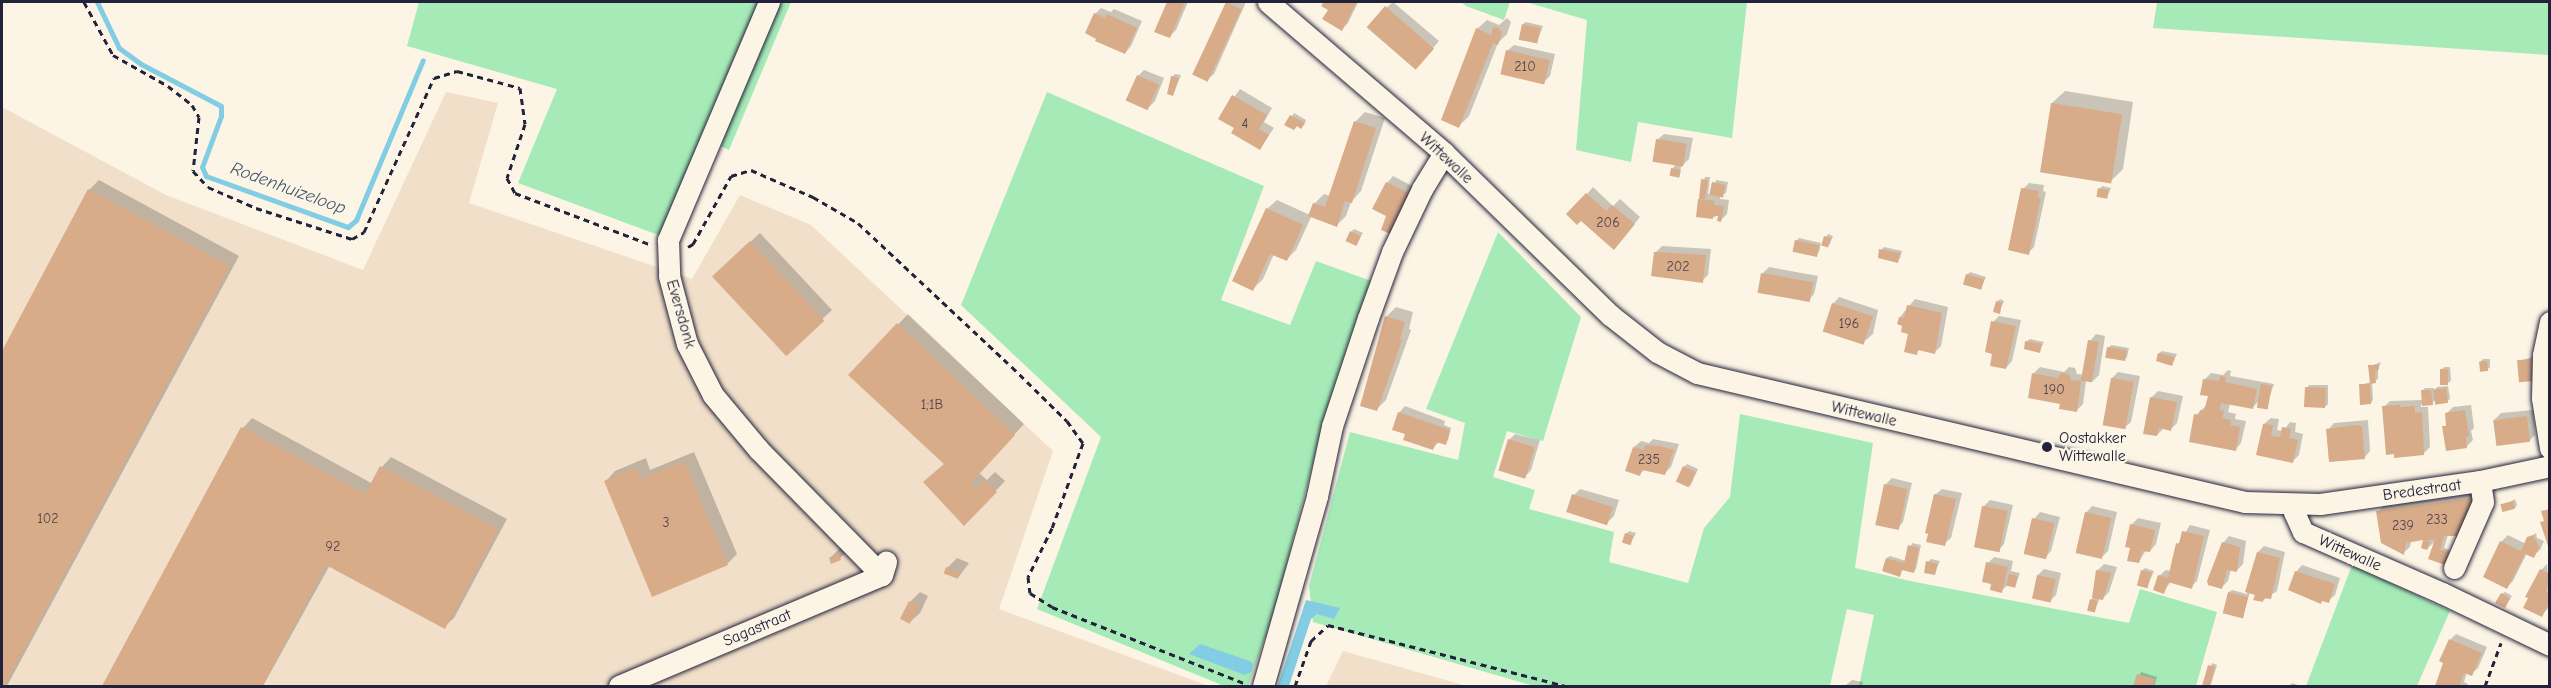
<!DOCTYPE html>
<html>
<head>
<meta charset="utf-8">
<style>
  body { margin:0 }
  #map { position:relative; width:2551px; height:688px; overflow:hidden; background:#fcf5e5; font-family:"Comic Neue",sans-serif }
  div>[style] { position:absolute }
  .built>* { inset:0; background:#f1dfc9 }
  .green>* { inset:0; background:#a6ebb7 }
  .water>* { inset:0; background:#82cde3 }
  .shadow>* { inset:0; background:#0003 }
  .stream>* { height:5px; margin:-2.5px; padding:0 2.5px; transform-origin:2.5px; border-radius:2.5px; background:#82cde3 }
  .building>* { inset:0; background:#d8ab89; transform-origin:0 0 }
  .path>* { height:3px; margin-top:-1.5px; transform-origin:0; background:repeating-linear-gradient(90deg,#22223b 0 6px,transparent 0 10.5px) }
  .roads { filter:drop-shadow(0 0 2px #22223b) drop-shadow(0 0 2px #22223b) }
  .minor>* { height:21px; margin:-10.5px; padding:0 10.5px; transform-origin:10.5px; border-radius:10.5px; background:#fcf5e5 }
  .dots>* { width:16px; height:16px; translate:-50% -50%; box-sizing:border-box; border:3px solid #fcf5e5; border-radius:50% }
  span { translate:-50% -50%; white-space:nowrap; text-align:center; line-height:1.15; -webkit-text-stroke:4.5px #fcf5e5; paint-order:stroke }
  .number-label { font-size:14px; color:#50444e }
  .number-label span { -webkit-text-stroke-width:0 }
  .street-label { font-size:16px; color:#22223b }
  .poi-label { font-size:16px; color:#22223b }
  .left { translate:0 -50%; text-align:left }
  .water-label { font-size:18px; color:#3f556d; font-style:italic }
  .frame { position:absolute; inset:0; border:3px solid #22223b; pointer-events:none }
</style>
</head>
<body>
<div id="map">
  <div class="built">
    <i style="clip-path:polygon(446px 92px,498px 103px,469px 203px,692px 279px,740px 195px,811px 225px,1053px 451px,999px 609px,1209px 686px,2px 686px,2px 107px,166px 195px,363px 270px)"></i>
    <i style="clip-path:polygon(1343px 651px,1467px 686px,1326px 686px)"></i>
  </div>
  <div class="green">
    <i style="clip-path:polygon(419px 2px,763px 2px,661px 236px,518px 183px,557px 89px,407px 46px)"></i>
    <i style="clip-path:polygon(775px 2px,791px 2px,729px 150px,714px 143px)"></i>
    <i style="clip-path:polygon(1461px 2px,1510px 2px,1504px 20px,1466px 6px)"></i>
    <i style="clip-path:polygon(1526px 2px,1747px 2px,1732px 138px,1638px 122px,1631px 162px,1576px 150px,1587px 20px)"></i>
    <i style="clip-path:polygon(2157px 2px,2549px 2px,2549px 55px,2153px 28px)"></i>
    <i style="clip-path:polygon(1047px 92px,1264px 186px,1221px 300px,1290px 325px,1316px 261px,1374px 282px,1318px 444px,1274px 612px,1248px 686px,1224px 686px,1037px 609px,1101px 437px,961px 305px)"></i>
    <i style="clip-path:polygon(1498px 232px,1581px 317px,1543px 441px,1507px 431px,1493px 477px,1535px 490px,1529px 509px,1614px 532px,1609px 562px,1688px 583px,1704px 528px,1730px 497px,1740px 414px,1873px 443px,1855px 568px,1915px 582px,2129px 623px,2140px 589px,2217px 612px,2196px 686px,1859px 686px,1874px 615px,1847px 609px,1830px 686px,1534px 686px,1313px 622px,1309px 586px,1350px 432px,1458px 460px,1465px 423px,1426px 409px)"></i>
    <i style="clip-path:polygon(2352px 565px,2450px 611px,2417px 686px,2306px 686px)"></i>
  </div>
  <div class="water">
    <i style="clip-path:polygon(1306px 600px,1340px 608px,1334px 619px,1317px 614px,1311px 619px,1289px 686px,1283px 686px,1278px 685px)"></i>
    <i style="clip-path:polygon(1200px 644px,1250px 661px,1253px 664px,1251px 672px,1245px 675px,1189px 654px)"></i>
  </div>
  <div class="shadow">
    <i style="clip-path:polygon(1168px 2px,1188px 2px,1176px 30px,1169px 37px,1156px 32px)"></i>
    <i style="clip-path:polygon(1229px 2px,1246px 2px,1214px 74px,1207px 80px)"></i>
    <i style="clip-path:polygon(1325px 2px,1358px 2px,1348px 23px,1342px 29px,1330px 10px,1323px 5px)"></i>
    <i style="clip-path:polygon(1393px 2px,1439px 41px,1422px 61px,1386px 8px)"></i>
    <i style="clip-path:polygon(1101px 8px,1111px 12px,1114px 9px,1142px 21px,1131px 46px,1125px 53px,1095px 14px)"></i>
    <i style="clip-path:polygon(1507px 18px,1511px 22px,1507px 34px,1498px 43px,1469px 116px,1459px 126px,1477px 29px,1487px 20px,1499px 25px)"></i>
    <i style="clip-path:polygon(1526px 22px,1543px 26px,1537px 42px,1523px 24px)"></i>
    <i style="clip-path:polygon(1514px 45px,1555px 54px,1550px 76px,1544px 82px,1507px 51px)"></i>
    <i style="clip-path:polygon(1144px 70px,1164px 78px,1155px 101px,1149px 107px,1138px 76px)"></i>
    <i style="clip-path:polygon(1175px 74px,1181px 75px,1173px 95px,1172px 77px)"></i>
    <i style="clip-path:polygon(1240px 89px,1272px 108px,1264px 122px,1274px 128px,1260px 148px,1236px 127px,1220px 117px)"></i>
    <i style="clip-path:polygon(2065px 91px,2133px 102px,2123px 169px,2110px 182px,2052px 103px)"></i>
    <i style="clip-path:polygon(1365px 112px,1385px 118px,1361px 191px,1351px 202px,1346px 216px,1337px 225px,1312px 215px,1296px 250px,1287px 259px,1274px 254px,1263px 279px,1253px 289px,1267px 209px,1277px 200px,1310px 215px,1314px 204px,1324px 194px,1330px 196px,1355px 122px)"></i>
    <i style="clip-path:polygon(1294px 113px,1306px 120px,1304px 125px,1287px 124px)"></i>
    <i style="clip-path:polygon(1664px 134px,1693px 138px,1689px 159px,1681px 167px,1679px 176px,1672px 169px,1676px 164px,1657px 140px)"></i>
    <i style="clip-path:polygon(1393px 176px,1416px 188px,1388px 216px,1387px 183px)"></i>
    <i style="clip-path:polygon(1705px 177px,1710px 177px,1708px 194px,1711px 194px,1716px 180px,1728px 182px,1726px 193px,1720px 195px,1720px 199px,1729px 200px,1727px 214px,1721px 220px,1719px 215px,1712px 218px,1699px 200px)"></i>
    <i style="clip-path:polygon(99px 180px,239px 256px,7px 686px,2px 686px,2px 354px,89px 190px)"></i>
    <i style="clip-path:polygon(2029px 183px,2044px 185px,2043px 191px,2046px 192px,2034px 247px,2028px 253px,2023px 189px)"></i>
    <i style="clip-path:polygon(2102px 186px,2111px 188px,2107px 197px,2100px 189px)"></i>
    <i style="clip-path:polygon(1593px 187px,1613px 206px,1620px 199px,1640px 217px,1620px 242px,1581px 219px,1587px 194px)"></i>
    <i style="clip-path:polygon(1354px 229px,1363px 233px,1356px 244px,1351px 232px)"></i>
    <i style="clip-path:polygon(760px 233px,832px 310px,785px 354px,723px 267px)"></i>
    <i style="clip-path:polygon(1828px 234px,1833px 236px,1829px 246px,1826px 237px)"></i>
    <i style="clip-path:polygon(1799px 238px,1821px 243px,1819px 252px,1816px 255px,1796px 241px)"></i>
    <i style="clip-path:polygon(1662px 246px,1711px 249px,1708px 275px,1702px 281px,1655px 253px)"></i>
    <i style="clip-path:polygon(1884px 247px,1902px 251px,1900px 258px,1898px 261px,1881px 250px)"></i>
    <i style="clip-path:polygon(1769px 267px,1818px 276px,1814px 294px,1808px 301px,1763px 273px)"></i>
    <i style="clip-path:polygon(1970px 272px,1986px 277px,1981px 288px,1967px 275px)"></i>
    <i style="clip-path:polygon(1839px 297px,1878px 310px,1873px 334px,1866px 340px,1833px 304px)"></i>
    <i style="clip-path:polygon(1915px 299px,1948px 307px,1941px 346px,1935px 352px,1920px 349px,1916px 353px,1910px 333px,1900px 317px)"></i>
    <i style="clip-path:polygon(2000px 299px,2004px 301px,1999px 312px,1997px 302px)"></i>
    <i style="clip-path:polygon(1396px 307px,1413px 312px,1409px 329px,1411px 330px,1386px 400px,1376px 410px,1386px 317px)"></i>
    <i style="clip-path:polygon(908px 314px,1024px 424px,979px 473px,987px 480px,995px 472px,1005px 481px,964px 524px,945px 463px,850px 375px)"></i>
    <i style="clip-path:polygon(1999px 316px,2021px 320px,2012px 361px,2006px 368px,1994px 353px,1993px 322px)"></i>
    <i style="clip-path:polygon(2096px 334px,2105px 336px,2099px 375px,2092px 382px,2086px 381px,2083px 404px,2077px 410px,2062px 403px,2034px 373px,2040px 367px,2064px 372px,2069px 367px,2075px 368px,2077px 374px,2085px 375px,2090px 341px)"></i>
    <i style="clip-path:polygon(2030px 339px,2044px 342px,2039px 351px,2027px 341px)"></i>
    <i style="clip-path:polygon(2111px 345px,2129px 348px,2127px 357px,2124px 360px,2109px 348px)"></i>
    <i style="clip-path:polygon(2162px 351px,2177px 354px,2172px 364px,2159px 353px)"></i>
    <i style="clip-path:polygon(2533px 357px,2532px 380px,2519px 361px)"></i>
    <i style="clip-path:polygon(2483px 359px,2490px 359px,2490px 367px,2487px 370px,2480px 362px)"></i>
    <i style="clip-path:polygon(2381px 362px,2378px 369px,2378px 379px,2372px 382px,2373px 400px,2371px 403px,2360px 385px,2371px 382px,2370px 366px)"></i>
    <i style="clip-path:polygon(2444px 367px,2450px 367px,2451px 380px,2449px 383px,2441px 370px)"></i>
    <i style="clip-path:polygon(2228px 370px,2231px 371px,2230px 376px,2274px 384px,2266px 407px,2259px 401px,2252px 408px,2230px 403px,2228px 412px,2236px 414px,2235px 419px,2246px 421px,2241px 443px,2235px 450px,2196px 415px,2207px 405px,2209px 395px,2205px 379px,2211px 373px,2223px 375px)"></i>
    <i style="clip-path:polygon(2118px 372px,2140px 376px,2131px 422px,2124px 428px,2112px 378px)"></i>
    <i style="clip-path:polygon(2309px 385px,2328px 385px,2328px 404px,2325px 407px,2307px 388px)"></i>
    <i style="clip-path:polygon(2448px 386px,2450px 399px,2447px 401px,2435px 400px,2432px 403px,2421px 404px,2421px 407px,2428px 407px,2430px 447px,2423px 454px,2384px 407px,2390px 401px,2423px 400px,2422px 391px,2425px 388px,2434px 388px,2434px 391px,2437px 387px)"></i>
    <i style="clip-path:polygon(2158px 391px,2183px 396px,2177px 423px,2171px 429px,2164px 428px,2157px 435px,2152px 397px)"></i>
    <i style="clip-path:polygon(2471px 405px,2474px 428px,2471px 431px,2473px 440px,2466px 447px,2444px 427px,2448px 423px,2446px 414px,2453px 407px)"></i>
    <i style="clip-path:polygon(1405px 406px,1445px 421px,1444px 425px,1451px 428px,1448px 440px,1446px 443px,1440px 441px,1433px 448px,1407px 434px,1399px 413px)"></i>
    <i style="clip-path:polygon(2533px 410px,2535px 435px,2529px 441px,2494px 420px,2501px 413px)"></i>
    <i style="clip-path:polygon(252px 418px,373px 484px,382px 467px,391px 457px,507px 519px,454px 618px,444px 627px,330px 565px,263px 686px,103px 686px,243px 428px)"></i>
    <i style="clip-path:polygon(2271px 418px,2279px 419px,2277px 430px,2283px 431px,2290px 422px,2296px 423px,2295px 432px,2303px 434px,2299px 455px,2293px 461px,2258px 454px,2264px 424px)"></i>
    <i style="clip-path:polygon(2368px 420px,2370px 451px,2364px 458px,2328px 430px,2334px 423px)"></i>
    <i style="clip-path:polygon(1515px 434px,1540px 440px,1531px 470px,1525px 477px,1509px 440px)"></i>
    <i style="clip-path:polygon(1653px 439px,1679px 444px,1671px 467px,1665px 473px,1645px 469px,1640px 474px,1634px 447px,1641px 441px,1649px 443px)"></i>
    <i style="clip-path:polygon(694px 452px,737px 554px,727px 564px,606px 481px,615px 471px,646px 458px,650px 470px)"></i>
    <i style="clip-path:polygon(1687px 464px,1698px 469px,1690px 487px,1684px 467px)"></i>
    <i style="clip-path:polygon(1892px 478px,1912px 483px,1903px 522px,1897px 529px,1877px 524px,1886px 484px)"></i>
    <i style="clip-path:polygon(1580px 489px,1619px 500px,1614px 516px,1608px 522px,1574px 495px)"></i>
    <i style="clip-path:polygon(1942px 489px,1962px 493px,1951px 538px,1944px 544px,1935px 495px)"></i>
    <i style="clip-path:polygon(2478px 492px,2458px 535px,2448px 535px,2444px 548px,2450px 550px,2444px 563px,2436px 540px,2427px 549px,2423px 547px,2425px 538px,2411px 541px,2410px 547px,2403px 553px,2378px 512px,2384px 505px)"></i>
    <i style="clip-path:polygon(2515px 499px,2517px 505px,2515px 508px,2503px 506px)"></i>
    <i style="clip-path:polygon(1990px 500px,2013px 505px,2004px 544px,1998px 551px,1983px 507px)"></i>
    <i style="clip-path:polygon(2092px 506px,2117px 512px,2108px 551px,2102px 557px,2086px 513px)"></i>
    <i style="clip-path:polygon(2040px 512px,2060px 517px,2051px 551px,2045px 558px,2034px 519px)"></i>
    <i style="clip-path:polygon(2138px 518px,2161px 523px,2156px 544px,2150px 551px,2146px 550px,2139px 562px,2132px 547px,2127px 546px,2132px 524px)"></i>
    <i style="clip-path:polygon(2190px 525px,2210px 530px,2197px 581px,2191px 587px,2171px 581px,2164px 592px,2159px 576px,2166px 570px,2171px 571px,2178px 544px)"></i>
    <i style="clip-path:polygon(1629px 531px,1636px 533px,1630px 544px,1626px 534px)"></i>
    <i style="clip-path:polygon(2536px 533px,2537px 538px,2544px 541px,2540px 550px,2533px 556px,2527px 553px,2513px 581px,2507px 587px,2501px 542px,2508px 535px,2526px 544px,2529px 538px)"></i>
    <i style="clip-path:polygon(2229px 536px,2246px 541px,2243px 564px,2236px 571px,2231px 569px,2228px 581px,2222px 587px,2223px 543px)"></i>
    <i style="clip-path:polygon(1912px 543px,1921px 545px,1916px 569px,1913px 572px,1903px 569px,1899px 575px,1887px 558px,1890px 556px,1906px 561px)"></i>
    <i style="clip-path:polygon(848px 545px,850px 549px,840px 558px,830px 558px,840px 548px)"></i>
    <i style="clip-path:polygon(2264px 546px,2285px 552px,2277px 591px,2262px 601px,2257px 594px,2250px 592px,2242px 617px,2229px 592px,2232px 590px,2247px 594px,2258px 552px)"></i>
    <i style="clip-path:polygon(1994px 557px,2013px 561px,2011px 571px,2020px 573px,2015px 587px,2008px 585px,2001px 591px,1993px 583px,1988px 563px)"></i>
    <i style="clip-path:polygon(957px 558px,969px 563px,958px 578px,947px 568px)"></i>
    <i style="clip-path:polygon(1931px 559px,1940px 561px,1934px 573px,1928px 562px)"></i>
    <i style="clip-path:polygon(2104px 564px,2117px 567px,2109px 592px,2103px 598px,2100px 598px,2094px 611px,2091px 600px,2094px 597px,2097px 571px)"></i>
    <i style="clip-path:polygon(2547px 564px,2550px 606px,2542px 615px,2541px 570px)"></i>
    <i style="clip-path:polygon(2302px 565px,2340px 578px,2335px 595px,2328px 601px,2323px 599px,2296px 572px)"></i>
    <i style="clip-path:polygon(2145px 568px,2154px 571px,2147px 587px,2142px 571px)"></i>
    <i style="clip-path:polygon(2044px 569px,2061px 573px,2056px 595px,2050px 601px,2038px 575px)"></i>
    <i style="clip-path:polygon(920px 592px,928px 596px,920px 613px,910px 622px,910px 602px)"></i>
    <i style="clip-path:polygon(2505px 592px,2512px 596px,2505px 606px,2502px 594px)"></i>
    <i style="clip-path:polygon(2456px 634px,2487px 647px,2478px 668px,2471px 674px,2467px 672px,2464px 682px,2468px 684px,2467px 686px,2436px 686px,2445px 662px,2450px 640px)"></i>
    <i style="clip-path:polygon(2212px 663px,2217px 665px,2211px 684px,2204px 686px)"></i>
    <i style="clip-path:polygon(2141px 672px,2157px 677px,2154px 686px,2135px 686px)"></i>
    <i style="clip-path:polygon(1852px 680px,1863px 682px,1862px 686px,1845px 686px)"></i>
    <i style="clip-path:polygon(2292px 683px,2301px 686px,2289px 686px)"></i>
  </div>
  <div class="stream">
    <i style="left:97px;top:2px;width:51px;rotate:64.4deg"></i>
    <i style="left:119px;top:48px;width:27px;rotate:36deg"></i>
    <i style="left:141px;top:64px;width:90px;rotate:27.7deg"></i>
    <i style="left:221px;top:106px;width:10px;rotate:90deg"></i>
    <i style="left:221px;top:116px;width:54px;rotate:110.4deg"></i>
    <i style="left:202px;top:167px;width:10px;rotate:66deg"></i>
    <i style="left:206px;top:176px;width:151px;rotate:19.8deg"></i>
    <i style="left:348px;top:227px;width:11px;rotate:-41deg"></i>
    <i style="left:356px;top:220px;width:173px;rotate:-67.3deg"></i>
  </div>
  <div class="building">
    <i style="clip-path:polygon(1167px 2px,1185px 2px,1170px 38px,1154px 32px)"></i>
    <i style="left:1226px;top:2px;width:17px;height:80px;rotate:25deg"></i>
    <i style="clip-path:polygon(1324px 2px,1357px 2px,1342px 31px,1322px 19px,1328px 10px,1321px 6px)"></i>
    <i style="left:1385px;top:6px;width:65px;height:28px;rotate:41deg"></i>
    <i style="clip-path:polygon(1094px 13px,1105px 18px,1107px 14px,1137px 28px,1125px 54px,1095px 41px,1096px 39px,1085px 33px)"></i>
    <i style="left:1522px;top:24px;width:19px;height:16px;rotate:12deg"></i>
    <i style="clip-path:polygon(1497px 27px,1502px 32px,1498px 45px,1493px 43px,1459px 128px,1441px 120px,1476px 28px,1491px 35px,1493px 28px)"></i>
    <i style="left:1506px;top:50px;width:45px;height:25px;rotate:13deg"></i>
    <i style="left:1137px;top:75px;width:24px;height:28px;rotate:24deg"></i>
    <i style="clip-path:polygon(1171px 76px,1179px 78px,1173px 96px,1167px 94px)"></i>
    <i style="clip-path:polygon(1232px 95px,1267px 115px,1259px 129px,1269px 135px,1260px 150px,1231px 133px,1234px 128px,1218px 119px)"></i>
    <i style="left:2051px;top:103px;width:72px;height:70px;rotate:9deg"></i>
    <i style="clip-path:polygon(1290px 115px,1305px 123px,1301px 129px,1297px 126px,1294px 130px,1284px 125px)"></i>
    <i style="clip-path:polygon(1354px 121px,1376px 128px,1352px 203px,1345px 201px,1337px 227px,1308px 216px,1313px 203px,1325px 207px)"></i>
    <i style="left:1656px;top:139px;width:31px;height:23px;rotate:9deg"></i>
    <i style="left:1671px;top:168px;width:10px;height:8px;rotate:11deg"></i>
    <i style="clip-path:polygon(1701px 179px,1708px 180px,1705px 199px,1699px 199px)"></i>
    <i style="clip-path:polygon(1386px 182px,1411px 194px,1393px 235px,1381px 230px,1386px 216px,1372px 209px)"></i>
    <i style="left:1712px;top:182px;width:14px;height:13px;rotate:12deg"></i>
    <i style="clip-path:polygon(2021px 188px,2039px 191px,2037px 197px,2041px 198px,2029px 255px,2008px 250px)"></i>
    <i style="left:2098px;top:188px;width:11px;height:9px;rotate:10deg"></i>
    <i style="clip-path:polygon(88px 189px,230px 266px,4px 686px,2px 686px,2px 351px)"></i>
    <i style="clip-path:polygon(1586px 193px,1606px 211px,1612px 205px,1635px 224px,1614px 250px,1581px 221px,1577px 225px,1566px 214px)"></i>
    <i style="clip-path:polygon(1698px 199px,1715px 201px,1714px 205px,1724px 206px,1721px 222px,1717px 221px,1718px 216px,1713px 216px,1713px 219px,1696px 217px)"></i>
    <i style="clip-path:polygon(1266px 208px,1303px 225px,1287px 261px,1270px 254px,1253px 291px,1232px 281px)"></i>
    <i style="left:1350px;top:231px;width:12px;height:11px;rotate:24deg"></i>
    <i style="left:1824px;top:236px;width:7px;height:10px;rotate:16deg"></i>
    <i style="left:1795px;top:240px;width:25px;height:12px;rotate:12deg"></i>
    <i style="left:750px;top:241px;width:109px;height:52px;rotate:47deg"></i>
    <i style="clip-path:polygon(1879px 249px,1900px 253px,1898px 263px,1878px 258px)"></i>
    <i style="clip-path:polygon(1654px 252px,1706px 255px,1703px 283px,1651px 276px)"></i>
    <i style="left:1761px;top:273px;width:53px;height:20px;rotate:10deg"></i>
    <i style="left:1966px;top:274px;width:19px;height:11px;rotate:16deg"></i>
    <i style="clip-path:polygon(1996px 301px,2002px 303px,2000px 314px,1993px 312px)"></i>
    <i style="left:1832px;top:303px;width:43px;height:30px;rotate:18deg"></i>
    <i style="clip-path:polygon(1907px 305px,1942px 313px,1935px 354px,1918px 350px,1917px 355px,1904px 352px,1908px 334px,1901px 332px,1902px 326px,1897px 324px,1899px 317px,1904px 318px)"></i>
    <i style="clip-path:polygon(1385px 316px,1405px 322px,1400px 339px,1402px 340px,1377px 411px,1360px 406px)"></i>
    <i style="clip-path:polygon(1991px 321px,2016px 326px,2006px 369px,1990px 366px,1992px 354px,1985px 352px)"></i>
    <i style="clip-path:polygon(897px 323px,1015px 435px,971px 483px,976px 489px,985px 480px,997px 492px,964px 526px,923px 482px,944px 464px,848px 375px)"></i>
    <i style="left:2088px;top:340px;width:11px;height:41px;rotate:10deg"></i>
    <i style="clip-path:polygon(2025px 341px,2042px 344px,2040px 353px,2024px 349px)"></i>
    <i style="left:2107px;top:347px;width:20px;height:11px;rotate:9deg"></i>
    <i style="clip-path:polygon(2158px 353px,2175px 357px,2172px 366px,2156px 361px)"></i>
    <i style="left:2531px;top:359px;width:22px;height:14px;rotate:85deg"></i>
    <i style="left:2487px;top:361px;width:10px;height:8px;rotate:84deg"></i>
    <i style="clip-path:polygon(2368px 365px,2379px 365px,2379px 369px,2375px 373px,2376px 383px,2370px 384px,2371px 404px,2360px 405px,2359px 384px,2370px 384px)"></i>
    <i style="left:2440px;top:369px;width:8px;height:16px"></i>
    <i style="clip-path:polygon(2032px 373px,2058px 378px,2061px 373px,2069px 374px,2071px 380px,2081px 381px,2077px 412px,2059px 409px,2060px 404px,2028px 398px)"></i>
    <i style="clip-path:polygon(2220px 376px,2226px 377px,2225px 382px,2257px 389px,2253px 409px,2221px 403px,2220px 410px,2224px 411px,2222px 418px,2231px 420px,2230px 425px,2240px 427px,2236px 451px,2189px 442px,2194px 414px,2199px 415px,2200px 410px,2204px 411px,2208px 396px,2200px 395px,2203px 379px,2219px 381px)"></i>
    <i style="left:2111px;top:378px;width:23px;height:48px;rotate:10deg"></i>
    <i style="left:2261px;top:384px;width:11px;height:24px;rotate:10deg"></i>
    <i style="left:2305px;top:387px;width:21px;height:20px;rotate:3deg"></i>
    <i style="left:2446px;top:388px;width:15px;height:13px;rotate:82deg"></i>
    <i style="clip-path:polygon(2421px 390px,2431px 390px,2433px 405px,2422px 406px)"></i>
    <i style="clip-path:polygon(2150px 397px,2177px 402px,2171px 431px,2159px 428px,2157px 436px,2143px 434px)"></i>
    <i style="clip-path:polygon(2400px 405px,2400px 407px,2415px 406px,2415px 413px,2422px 412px,2424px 455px,2394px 458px,2394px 454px,2386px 455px,2382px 406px)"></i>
    <i style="clip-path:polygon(2465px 410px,2469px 436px,2466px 437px,2467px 448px,2446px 451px,2442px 426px,2446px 426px,2445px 413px)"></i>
    <i style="clip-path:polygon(1398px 412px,1450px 430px,1446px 445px,1436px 442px,1433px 450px,1403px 440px,1405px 434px,1392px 430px)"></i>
    <i style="left:2527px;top:416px;width:26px;height:34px;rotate:83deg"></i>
    <i style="clip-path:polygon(2263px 424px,2273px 425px,2271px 436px,2280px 437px,2282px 427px,2291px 429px,2289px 438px,2298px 440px,2293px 463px,2256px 455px)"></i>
    <i style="clip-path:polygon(2355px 425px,2362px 426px,2365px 459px,2329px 462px,2326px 429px)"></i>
    <i style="clip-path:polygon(241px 427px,365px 494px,380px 466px,498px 529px,445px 629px,326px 565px,262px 686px,102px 686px)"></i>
    <i style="left:1508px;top:439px;width:28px;height:33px;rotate:17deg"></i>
    <i style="clip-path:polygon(1645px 445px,1660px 446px,1674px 450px,1665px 475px,1642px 470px,1640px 476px,1625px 471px,1633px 447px,1644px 450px)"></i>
    <i style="clip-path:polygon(684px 461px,728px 565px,652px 597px,604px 481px,636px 467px,640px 479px)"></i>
    <i style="left:1683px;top:466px;width:14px;height:17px;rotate:25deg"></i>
    <i style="left:1884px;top:484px;width:24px;height:42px;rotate:12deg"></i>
    <i style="left:1572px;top:494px;width:43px;height:19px;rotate:18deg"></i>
    <i style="clip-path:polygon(1934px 494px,1956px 499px,1945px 546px,1926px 542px,1928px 534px,1925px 533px)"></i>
    <i style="clip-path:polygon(2472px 498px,2473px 505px,2457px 541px,2456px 536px,2444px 536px,2440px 550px,2449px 552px,2445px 565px,2428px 559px,2435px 539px,2425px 541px,2430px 542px,2427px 550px,2421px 548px,2423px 540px,2406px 543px,2404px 555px,2381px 543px,2376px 511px)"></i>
    <i style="left:2513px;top:501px;width:8px;height:13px;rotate:76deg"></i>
    <i style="left:1982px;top:506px;width:26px;height:42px;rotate:11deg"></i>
    <i style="clip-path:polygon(2550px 509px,2550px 549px,2549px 549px,2540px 522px,2544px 521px,2541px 511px)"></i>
    <i style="left:2085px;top:512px;width:27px;height:42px;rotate:13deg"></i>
    <i style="left:2032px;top:518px;width:23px;height:37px;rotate:13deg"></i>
    <i style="clip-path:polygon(2130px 524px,2155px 530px,2150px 552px,2142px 551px,2139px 563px,2127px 561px,2130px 548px,2125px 547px)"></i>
    <i style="clip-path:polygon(2182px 531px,2204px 536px,2192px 589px,2168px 582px,2164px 594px,2153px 590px,2158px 575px,2168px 578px,2176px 543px,2179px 544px)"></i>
    <i style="left:1625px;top:533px;width:9px;height:10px;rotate:18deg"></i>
    <i style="clip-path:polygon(2533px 535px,2539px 547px,2534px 558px,2525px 554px,2507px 589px,2483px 577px,2500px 541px,2521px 551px,2527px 537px)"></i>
    <i style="clip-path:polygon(2222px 542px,2240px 547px,2237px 572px,2227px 570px,2222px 589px,2208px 585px,2207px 581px)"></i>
    <i style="clip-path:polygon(1908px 545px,1919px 548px,1914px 573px,1902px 570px,1900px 577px,1882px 571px,1886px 558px,1904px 563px)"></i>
    <i style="clip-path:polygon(2257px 552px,2280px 558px,2271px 599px,2264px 598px,2263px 602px,2253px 600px,2255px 595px,2245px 592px)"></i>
    <i style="clip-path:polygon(839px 553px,841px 560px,831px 564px,829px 558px)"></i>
    <i style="clip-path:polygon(1926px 561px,1938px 564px,1935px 575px,1924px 573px)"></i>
    <i style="clip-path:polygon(1986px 562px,2008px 567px,2002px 593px,1990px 590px,1991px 584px,1982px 582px)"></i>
    <i style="left:946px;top:567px;width:15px;height:7px;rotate:20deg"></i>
    <i style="clip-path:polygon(2540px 569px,2550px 574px,2546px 592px,2550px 593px,2550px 601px,2542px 617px,2523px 608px,2528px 598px,2525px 597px)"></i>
    <i style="clip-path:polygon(2096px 570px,2111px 573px,2103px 600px,2092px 598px)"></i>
    <i style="left:2141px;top:570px;width:11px;height:16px;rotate:15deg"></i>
    <i style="clip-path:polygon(2295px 571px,2335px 584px,2329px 603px,2322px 601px,2321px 604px,2288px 590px)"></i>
    <i style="left:2009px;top:574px;width:9px;height:12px;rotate:13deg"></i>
    <i style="left:2037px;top:575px;width:19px;height:24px;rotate:12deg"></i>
    <i style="left:2228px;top:592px;width:21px;height:22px;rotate:14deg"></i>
    <i style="clip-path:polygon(2501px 593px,2510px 599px,2505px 608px,2495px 603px)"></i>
    <i style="left:2090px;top:599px;width:8px;height:12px;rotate:14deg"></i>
    <i style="left:909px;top:601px;width:11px;height:20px;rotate:27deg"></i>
    <i style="clip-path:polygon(2449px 639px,2482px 653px,2472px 676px,2464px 673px,2459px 686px,2435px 686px,2443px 663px,2439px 661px)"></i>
    <i style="clip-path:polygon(2208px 665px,2215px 667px,2210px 686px,2202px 686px)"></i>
    <i style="clip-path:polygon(2137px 674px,2155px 679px,2153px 686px,2133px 686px)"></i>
  </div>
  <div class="path">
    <i style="left:84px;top:2px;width:60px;rotate:61.3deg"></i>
    <i style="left:113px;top:55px;width:63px;rotate:29.4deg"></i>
    <i style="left:168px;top:86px;width:31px;rotate:38deg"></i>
    <i style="left:192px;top:105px;width:14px;rotate:60deg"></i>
    <i style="left:199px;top:117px;width:54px;rotate:96.3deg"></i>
    <i style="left:193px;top:171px;width:22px;rotate:47deg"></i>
    <i style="left:208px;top:187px;width:52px;rotate:23.6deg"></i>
    <i style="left:256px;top:208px;width:101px;rotate:17.9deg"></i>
    <i style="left:352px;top:239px;width:14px;rotate:-30deg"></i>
    <i style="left:364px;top:232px;width:169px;rotate:-65.6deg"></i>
    <i style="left:434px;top:78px;width:24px;rotate:-17deg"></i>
    <i style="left:457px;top:71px;width:65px;rotate:15.1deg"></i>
    <i style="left:520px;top:88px;width:36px;rotate:82deg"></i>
    <i style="left:525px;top:124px;width:57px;rotate:108.4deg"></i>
    <i style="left:507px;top:178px;width:17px;rotate:62deg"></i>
    <i style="left:515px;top:193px;width:143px;rotate:20.8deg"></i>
    <i style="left:688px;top:247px;width:6px;rotate:-31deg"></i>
    <i style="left:693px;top:244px;width:78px;rotate:-60.8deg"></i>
    <i style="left:731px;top:176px;width:21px;rotate:-17deg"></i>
    <i style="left:751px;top:170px;width:68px;rotate:23.5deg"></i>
    <i style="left:813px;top:197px;width:52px;rotate:30deg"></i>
    <i style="left:858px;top:223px;width:211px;rotate:43.1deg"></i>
    <i style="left:1012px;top:367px;width:77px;rotate:44.5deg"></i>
    <i style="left:1067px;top:421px;width:27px;rotate:54deg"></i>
    <i style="left:1083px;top:443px;width:90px;rotate:110deg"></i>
    <i style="left:1052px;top:528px;width:55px;rotate:116.1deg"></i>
    <i style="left:1028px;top:577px;width:16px;rotate:83deg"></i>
    <i style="left:1030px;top:593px;width:26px;rotate:32deg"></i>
    <i style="left:1052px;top:607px;width:206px;rotate:21.6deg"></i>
    <i style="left:1295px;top:686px;width:48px;rotate:-70.4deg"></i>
    <i style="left:1311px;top:641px;width:23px;rotate:-43deg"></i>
    <i style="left:1328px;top:625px;width:245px;rotate:14.4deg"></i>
    <i style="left:2485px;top:686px;width:46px;rotate:-69.6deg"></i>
  </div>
  <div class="roads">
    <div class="minor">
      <i style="left:769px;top:2px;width:259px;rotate:113deg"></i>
      <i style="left:668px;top:240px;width:36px;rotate:88deg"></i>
      <i style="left:669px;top:276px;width:70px;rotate:75.2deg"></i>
      <i style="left:687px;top:344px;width:57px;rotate:63deg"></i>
      <i style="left:713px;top:395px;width:72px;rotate:50.1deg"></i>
      <i style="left:759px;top:450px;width:175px;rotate:45.5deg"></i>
      <i style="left:1268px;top:2px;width:232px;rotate:40.6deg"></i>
      <i style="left:1444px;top:153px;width:232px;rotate:44.3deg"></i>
      <i style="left:1610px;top:315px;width:60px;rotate:38.2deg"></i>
      <i style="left:1657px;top:352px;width:45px;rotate:27.7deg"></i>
      <i style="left:1697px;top:373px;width:563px;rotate:13.25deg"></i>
      <i style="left:2245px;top:502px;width:75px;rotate:1.5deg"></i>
      <i style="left:2320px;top:504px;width:162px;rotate:-8.2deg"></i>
      <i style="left:2480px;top:481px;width:72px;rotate:-12.1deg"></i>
      <i style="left:2550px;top:322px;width:34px;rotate:102deg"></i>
      <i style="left:2543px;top:355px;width:43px;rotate:91.3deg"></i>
      <i style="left:2542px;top:398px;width:51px;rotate:80.9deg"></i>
      <i style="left:2293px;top:504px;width:8px;rotate:83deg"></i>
      <i style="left:2294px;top:512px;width:22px;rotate:66deg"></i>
      <i style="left:2303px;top:532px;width:152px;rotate:23.7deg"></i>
      <i style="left:2442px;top:593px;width:120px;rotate:25.7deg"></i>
      <i style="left:2454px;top:568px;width:72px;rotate:-66.3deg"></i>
      <i style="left:2483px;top:502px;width:21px;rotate:-98deg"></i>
      <i style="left:619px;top:686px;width:285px;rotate:-22.9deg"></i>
      <i style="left:882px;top:575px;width:14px;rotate:-73deg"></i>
      <i style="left:1263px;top:686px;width:198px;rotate:-74.1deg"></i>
      <i style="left:1317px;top:496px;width:72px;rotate:-77.9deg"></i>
      <i style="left:1332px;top:426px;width:114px;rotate:-71.6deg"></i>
      <i style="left:1368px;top:318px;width:70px;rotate:-70deg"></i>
      <i style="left:1392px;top:252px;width:70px;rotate:-64.5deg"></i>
      <i style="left:1422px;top:189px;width:42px;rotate:-58.6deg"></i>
    </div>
  </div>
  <div class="dots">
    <i style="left:2047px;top:447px;background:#22223b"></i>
  </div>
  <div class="number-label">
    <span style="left:1525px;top:67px">210</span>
    <span style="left:1245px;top:124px">4</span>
    <span style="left:1608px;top:223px">206</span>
    <span style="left:1678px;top:267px">202</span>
    <span style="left:1849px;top:324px">196</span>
    <span style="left:2054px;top:390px">190</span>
    <span style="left:932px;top:405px">1;1B</span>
    <span style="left:1649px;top:460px">235</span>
    <span style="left:48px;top:519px">102</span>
    <span style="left:2437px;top:520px">233</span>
    <span style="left:666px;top:523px">3</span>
    <span style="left:2403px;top:526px">239</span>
    <span style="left:333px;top:547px">92</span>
  </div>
  <div class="street-label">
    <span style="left:1446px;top:158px;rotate:43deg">Wittewalle</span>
    <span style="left:681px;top:314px;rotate:74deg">Eversdonk</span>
    <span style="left:1864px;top:414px;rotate:13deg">Wittewalle</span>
    <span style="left:2422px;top:490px;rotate:-8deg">Bredestraat</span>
    <span style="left:2350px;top:553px;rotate:24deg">Wittewalle</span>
    <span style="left:757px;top:628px;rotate:-23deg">Sagastraat</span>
  </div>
  <div class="poi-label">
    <span class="left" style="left:2059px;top:447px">Oostakker<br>Wittewalle</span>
  </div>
  <div class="water-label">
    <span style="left:288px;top:189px;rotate:20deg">Rodenhuizeloop</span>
  </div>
  <div class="frame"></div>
</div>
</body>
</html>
